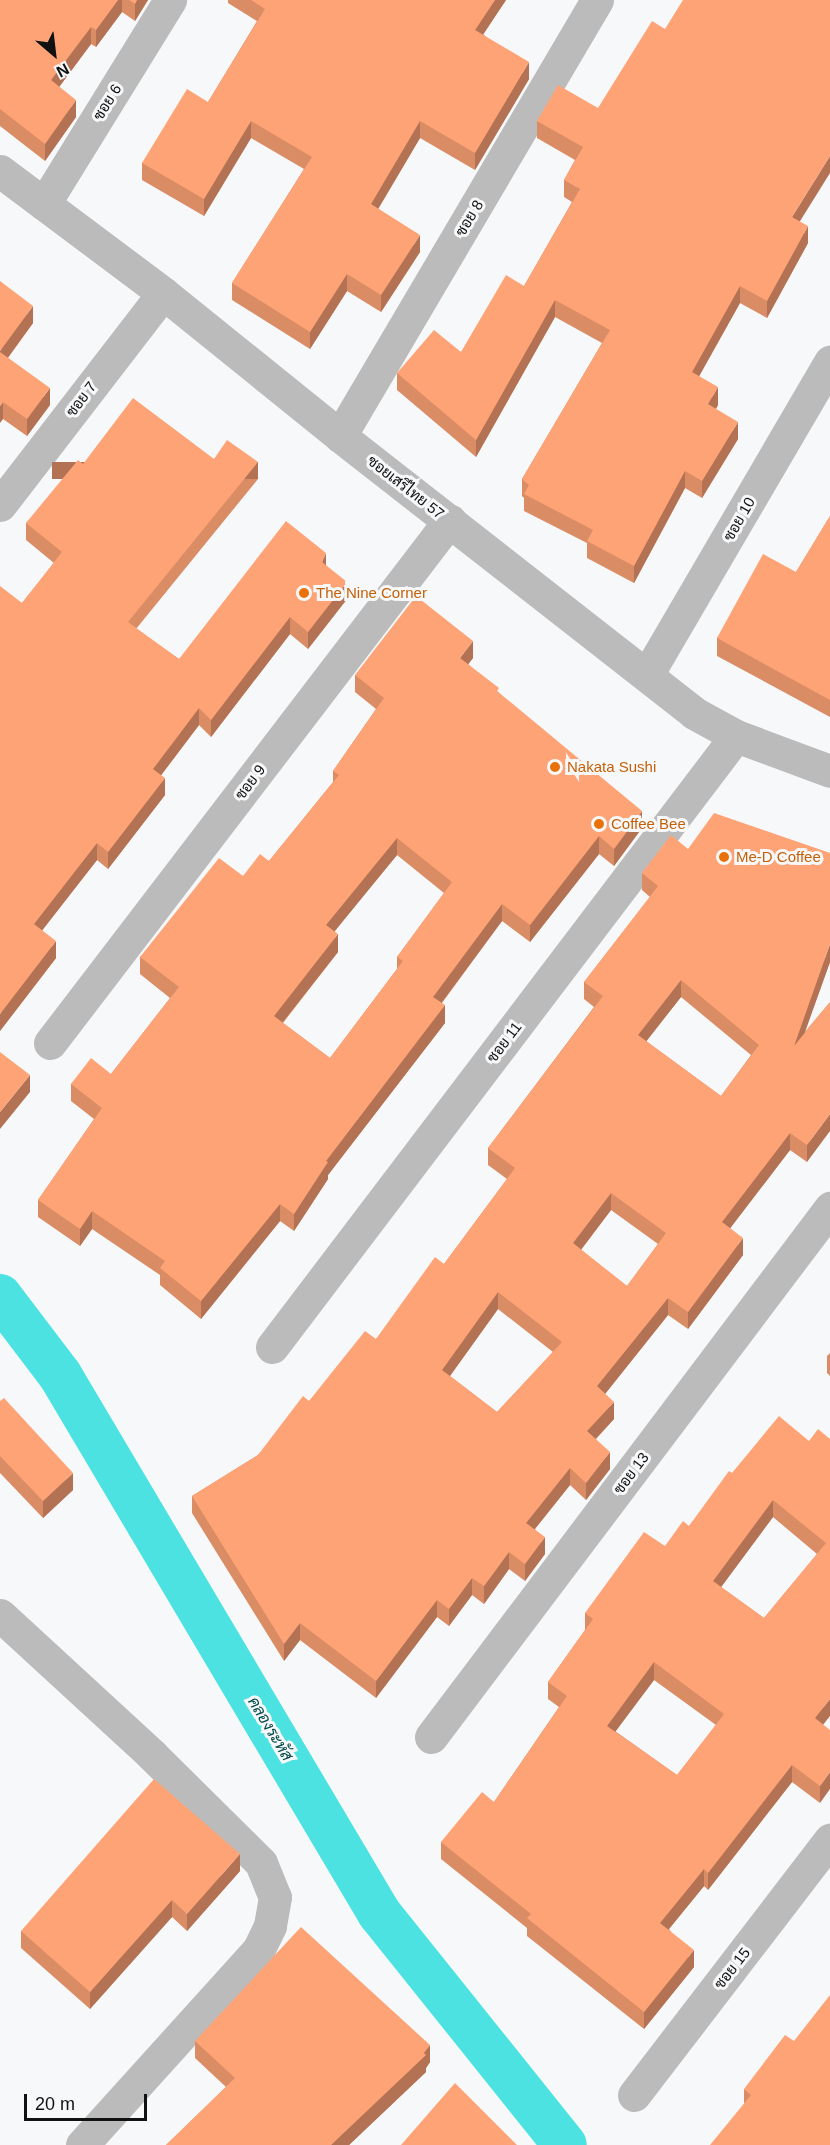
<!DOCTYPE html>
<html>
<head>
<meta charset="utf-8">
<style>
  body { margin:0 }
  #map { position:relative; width:830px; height:2145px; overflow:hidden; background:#f7f8fa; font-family:Arial,Sarabun,sans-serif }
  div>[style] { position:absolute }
  .canal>* { height:44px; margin:-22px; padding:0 22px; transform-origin:22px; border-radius:22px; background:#4ce2e2 }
  .street>* { height:33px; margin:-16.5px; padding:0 16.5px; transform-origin:16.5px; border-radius:16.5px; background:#bcbbbb }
  .wall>* { inset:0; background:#da8c65 }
  .shaded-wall>* { inset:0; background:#b27253; transform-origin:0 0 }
  .building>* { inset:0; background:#fea376 }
  .dots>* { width:16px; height:16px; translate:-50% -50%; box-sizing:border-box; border:3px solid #f7f8fa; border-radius:50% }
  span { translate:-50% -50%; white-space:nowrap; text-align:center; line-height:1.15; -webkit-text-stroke:6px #f7f8fa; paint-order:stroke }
  .street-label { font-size:15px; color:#111 }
  .food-label { font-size:15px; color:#c56008 }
  .left { translate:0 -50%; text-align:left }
  .water-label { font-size:16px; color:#054a4a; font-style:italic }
  .north { position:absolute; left:24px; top:24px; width:60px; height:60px; -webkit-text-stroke:4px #f7f8fa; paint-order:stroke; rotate:152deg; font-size:16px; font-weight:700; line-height:24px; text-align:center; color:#111 }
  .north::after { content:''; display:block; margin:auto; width:21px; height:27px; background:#111; clip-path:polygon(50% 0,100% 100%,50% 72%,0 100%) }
  .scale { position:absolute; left:24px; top:2094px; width:123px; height:27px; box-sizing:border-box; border:3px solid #111; border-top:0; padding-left:8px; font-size:18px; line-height:21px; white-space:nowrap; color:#111; -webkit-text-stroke:4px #f7f8fa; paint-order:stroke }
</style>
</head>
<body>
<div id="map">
  <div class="canal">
    <i style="left:0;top:1296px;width:99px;rotate:52.8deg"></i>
    <i style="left:60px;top:1375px;width:625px;rotate:59.33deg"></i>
    <i style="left:379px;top:1913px;width:297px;rotate:51.3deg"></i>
  </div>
  <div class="street">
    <i style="left:0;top:171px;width:204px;rotate:36.8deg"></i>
    <i style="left:163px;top:293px;width:228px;rotate:38.9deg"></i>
    <i style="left:340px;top:436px;width:449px;rotate:38deg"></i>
    <i style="left:694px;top:713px;width:48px;rotate:28.7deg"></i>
    <i style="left:736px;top:736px;width:100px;rotate:20.4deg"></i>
    <i style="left:44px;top:204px;width:240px;rotate:-58.3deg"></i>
    <i style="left:340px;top:436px;width:506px;rotate:-59.48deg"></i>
    <i style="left:0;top:505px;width:267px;rotate:-52.4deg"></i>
    <i style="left:647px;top:675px;width:363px;rotate:-59.7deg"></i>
    <i style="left:50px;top:1043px;width:658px;rotate:-52.59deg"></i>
    <i style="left:272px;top:1347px;width:767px;rotate:-52.79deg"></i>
    <i style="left:0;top:1615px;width:207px;rotate:42.6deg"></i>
    <i style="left:152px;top:1755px;width:153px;rotate:44.7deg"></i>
    <i style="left:261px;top:1863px;width:37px;rotate:68deg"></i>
    <i style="left:275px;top:1897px;width:29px;rotate:100deg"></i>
    <i style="left:270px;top:1926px;width:25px;rotate:116deg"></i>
    <i style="left:259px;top:1949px;width:264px;rotate:132.1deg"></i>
    <i style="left:431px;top:1737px;width:663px;rotate:-52.97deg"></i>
    <i style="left:634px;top:2095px;width:322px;rotate:-52.5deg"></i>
  </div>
  <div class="wall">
    <i style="clip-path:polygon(0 0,148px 0,135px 21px,122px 12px,96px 47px,91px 44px,59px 87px,76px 117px,45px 161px,0 126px)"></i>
    <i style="clip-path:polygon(228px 0,506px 0,483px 34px,529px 79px,475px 170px,420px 138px,378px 209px,420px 252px,381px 312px,347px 291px,310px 349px,232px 300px,232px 283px,304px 169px,251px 138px,204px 216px,142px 180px,142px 163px,208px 102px,257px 21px,228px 3px)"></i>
    <i style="clip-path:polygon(537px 121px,800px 222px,808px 243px,767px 318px,740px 303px,699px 376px,718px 405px,716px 409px,738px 439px,702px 498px,685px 488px,634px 583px,587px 558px,587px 543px,524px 511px,524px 498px,522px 496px,522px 479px,602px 343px,555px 317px,476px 457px,397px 390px,397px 373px,461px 352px,524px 286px,572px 202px,564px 197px,564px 180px,575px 160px,537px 138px)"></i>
    <i style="clip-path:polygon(0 281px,33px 323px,8px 358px,50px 405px,27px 436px,3px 419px)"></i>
    <i style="clip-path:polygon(214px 459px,258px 479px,136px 629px,179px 659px,326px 565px,347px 599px,308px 649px,290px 634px,211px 737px,199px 725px,161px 775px,165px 795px,108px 869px,97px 860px,42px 930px,56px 958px,0 1031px,22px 603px,54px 563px,26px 540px,26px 523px,83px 464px)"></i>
    <i style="clip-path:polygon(830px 516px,830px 717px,717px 656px,717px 638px,796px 572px)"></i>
    <i style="clip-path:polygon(evenodd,473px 658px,468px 664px,642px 828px,614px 866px,599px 854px,530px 942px,502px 921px,442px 1003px,445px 1023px,328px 1175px,328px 1179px,294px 1231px,280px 1221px,201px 1319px,160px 1285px,160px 1275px,92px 1229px,80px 1246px,38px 1217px,38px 1200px,94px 1119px,71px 1101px,71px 1084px,111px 1074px,170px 998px,140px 974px,140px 957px,243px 876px,269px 861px,333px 782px,333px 771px,376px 709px,355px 692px,355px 675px,473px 658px,397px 855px,444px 893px,397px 957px,397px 969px,330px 1058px,283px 1023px,338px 952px,334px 931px,397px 855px)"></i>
    <i style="clip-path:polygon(evenodd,642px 873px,830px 962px,804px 1033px,830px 1002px,807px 1162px,790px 1150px,730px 1228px,743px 1255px,688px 1329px,668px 1315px,605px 1394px,614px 1419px,596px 1439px,610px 1469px,586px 1500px,570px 1485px,535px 1529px,545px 1554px,525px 1581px,509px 1569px,484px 1604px,472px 1595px,449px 1626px,437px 1617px,376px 1698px,300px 1640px,284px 1661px,192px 1513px,192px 1496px,258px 1455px,309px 1401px,376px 1339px,444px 1264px,507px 1179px,488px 1165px,488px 1148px,594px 1007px,584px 999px,584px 982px,650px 897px,642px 890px,642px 873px,681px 997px,751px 1055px,721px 1096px,646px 1041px,681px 997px,642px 873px,611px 1210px,658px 1244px,627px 1286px,581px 1250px,611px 1210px,642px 873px,498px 1309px,553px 1352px,497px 1412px,450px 1376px,498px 1309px)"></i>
    <i style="clip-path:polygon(830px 1353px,830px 1376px,827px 1373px,827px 1356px)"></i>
    <i style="clip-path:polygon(0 1401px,73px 1490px,43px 1518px,0 1473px)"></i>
    <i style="clip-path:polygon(evenodd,830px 1439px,823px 1725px,820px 1803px,792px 1782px,708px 1890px,704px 1886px,669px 1929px,694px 1967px,644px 2029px,527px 1936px,527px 1928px,441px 1859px,441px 1842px,494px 1802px,559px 1707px,548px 1699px,548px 1682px,585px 1630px,585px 1613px,689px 1526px,732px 1473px,809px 1441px,830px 1439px,773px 1517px,817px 1554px,764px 1618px,721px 1587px,773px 1517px,830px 1439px,654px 1680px,716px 1725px,677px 1775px,615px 1731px,654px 1680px)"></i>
    <i style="clip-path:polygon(240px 1871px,187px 1931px,172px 1917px,90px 2009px,21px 1948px,21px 1931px)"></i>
    <i style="clip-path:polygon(195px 2041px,430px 2062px,426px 2068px,426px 2072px,349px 2145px,166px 2145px,226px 2087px,195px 2058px)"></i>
    <i style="clip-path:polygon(744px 2089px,830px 2145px,744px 2103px)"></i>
  </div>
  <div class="shaded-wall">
    <i style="clip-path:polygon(118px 0,122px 0,122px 12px,96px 47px,96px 30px)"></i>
    <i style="clip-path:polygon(137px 0,148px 0,135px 21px,135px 4px)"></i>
    <i style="clip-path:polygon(495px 0,506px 0,475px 47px,475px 30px)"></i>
    <i style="clip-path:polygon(91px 27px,91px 44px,51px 98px,51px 80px)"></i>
    <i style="clip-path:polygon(529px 62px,529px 79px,475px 170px,475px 153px)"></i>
    <i style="clip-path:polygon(76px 100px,76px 117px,45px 161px,45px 144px)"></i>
    <i style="clip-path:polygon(251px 121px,251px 138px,204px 216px,204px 199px)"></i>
    <i style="clip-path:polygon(420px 121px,420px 138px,371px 221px,371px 204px)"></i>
    <i style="clip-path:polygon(830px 156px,830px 173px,792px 234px,792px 217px)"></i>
    <i style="clip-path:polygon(808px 226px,808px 243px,767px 318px,767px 301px)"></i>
    <i style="clip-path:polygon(420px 235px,420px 252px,381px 312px,381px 295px)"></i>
    <i style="clip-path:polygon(347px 274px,347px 291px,310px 349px,310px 332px)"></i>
    <i style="clip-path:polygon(740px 286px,740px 303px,692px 389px,692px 372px)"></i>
    <i style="clip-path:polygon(555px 300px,555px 317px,476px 457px,476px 440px)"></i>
    <i style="clip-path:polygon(33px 306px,33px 323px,0 368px,0 351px)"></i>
    <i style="clip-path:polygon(718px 387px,718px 405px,708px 421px,708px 404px)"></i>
    <i style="clip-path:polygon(50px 388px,50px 405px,27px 436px,27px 419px)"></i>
    <i style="clip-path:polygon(3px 402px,3px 419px,0 423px,0 406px)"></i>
    <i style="clip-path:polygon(738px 422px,738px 439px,702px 498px,702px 481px)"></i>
    <i style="left:258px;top:462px;width:17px;height:206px;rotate:90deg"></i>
    <i style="clip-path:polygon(685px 471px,685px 488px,634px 583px,634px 566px)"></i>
    <i style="clip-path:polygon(326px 553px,326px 570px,322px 562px)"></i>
    <i style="clip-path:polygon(347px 582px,347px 599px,308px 649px,308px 632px)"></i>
    <i style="clip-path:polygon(290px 617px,290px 634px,211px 737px,211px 720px)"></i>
    <i style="clip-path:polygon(473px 641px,473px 658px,460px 675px,460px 658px)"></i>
    <i style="clip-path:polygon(199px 708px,199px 725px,153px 786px,153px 769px)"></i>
    <i style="clip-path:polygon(165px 778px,165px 795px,108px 869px,108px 852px)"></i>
    <i style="clip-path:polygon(642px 811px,642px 828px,614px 866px,614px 849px)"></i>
    <i style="clip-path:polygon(599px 836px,599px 854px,530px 942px,530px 925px)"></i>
    <i style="clip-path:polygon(397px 838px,397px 855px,326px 942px,326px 925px)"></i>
    <i style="clip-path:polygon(97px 843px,97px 860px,34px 941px,34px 924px)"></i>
    <i style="clip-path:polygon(502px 904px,502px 921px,433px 1014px,433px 997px)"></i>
    <i style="clip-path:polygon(338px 934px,338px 952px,274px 1033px,274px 1016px)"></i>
    <i style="clip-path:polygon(56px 941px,56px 958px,0 1031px,0 1014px)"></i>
    <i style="clip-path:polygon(830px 944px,830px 962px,794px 1063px,794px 1046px)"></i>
    <i style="clip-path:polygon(681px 980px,681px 997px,638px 1052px,638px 1035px)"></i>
    <i style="clip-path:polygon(445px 1005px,445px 1023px,328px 1175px,328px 1179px,294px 1231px,294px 1214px,326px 1161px)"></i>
    <i style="clip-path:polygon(30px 1075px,30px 1092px,0 1129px,0 1112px)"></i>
    <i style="clip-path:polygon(830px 1114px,830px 1131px,807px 1162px,807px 1145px)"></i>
    <i style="clip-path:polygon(790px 1133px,790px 1150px,722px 1239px,722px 1222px)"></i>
    <i style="clip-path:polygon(611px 1193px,611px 1210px,573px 1260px,573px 1243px)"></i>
    <i style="clip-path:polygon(280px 1204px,280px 1221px,201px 1319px,201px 1301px)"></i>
    <i style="clip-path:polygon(92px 1211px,92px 1229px,80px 1246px,80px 1229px)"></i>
    <i style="clip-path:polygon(743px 1238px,743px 1255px,688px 1329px,688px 1312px)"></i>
    <i style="clip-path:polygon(498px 1292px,498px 1309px,442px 1387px,442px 1370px)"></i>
    <i style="clip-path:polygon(668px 1298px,668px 1315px,597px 1404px,597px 1386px)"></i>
    <i style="clip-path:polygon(614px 1402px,614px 1419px,587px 1448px,587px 1431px)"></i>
    <i style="clip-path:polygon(610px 1452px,610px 1469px,586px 1500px,586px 1483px)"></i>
    <i style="clip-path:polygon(570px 1468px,570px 1485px,526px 1540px,526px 1523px)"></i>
    <i style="clip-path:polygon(73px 1473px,73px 1490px,43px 1518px,43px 1501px)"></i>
    <i style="clip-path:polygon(773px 1500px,773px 1517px,713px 1598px,713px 1581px)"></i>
    <i style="clip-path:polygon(545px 1537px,545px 1554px,525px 1581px,525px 1564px)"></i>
    <i style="clip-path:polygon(509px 1552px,509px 1569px,484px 1604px,484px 1586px)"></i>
    <i style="clip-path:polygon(472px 1578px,472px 1595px,449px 1626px,449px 1609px)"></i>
    <i style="clip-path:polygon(437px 1600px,437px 1617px,376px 1698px,376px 1681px)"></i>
    <i style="clip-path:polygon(300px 1623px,300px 1640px,284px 1661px,284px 1644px)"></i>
    <i style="clip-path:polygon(654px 1662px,654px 1680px,607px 1743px,607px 1726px)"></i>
    <i style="clip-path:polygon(830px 1699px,830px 1716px,815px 1735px,815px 1718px)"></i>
    <i style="clip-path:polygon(792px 1765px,792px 1782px,708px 1890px,708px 1873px)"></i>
    <i style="clip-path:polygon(830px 1772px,830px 1789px,820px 1803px,820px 1786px)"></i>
    <i style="clip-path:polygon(240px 1854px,240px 1871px,187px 1931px,187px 1914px)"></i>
    <i style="clip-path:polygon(704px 1869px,704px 1886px,660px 1940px,660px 1923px)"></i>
    <i style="clip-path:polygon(172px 1900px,172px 1917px,90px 2009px,90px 1992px)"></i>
    <i style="clip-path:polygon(694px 1950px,694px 1967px,644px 2029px,644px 2012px)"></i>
    <i style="clip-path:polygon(430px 2045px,430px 2062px,426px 2068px,426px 2072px,349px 2145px,331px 2145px)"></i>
  </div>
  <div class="building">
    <i style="clip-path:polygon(0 0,118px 0,96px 30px,91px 27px,51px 80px,76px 100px,45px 144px,0 109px)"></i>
    <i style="clip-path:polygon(129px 0,137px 0,135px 4px)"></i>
    <i style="clip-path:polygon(251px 0,495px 0,475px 30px,529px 62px,475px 153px,420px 121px,371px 204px,420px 235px,381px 295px,347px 274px,310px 332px,232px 283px,312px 157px,251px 121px,204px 199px,142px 163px,187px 89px,208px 102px,265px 9px)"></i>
    <i style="clip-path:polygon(683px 0,830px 0,830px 156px,792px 217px,808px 226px,767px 301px,740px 286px,692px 372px,718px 387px,708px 404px,738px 422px,702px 481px,685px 471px,634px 566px,587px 541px,593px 530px,524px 494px,529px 485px,522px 479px,610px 330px,555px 300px,476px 440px,397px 373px,434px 330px,461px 352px,506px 275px,524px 286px,580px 189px,564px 180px,583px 147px,537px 121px,558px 85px,598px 108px,652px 21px,665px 29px)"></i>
    <i style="clip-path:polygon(0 281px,33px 306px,0 351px)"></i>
    <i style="clip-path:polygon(0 352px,50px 388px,27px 419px,3px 402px,0 406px)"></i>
    <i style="clip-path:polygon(133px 398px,214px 459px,227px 440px,258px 462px,128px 622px,179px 659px,286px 521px,326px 553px,322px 562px,347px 582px,308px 632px,290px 617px,211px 720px,199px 708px,153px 769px,165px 778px,108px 852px,97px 843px,34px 924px,56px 941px,0 1014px,0 586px,22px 603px,62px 552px,26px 523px,78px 460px,83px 464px)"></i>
    <i style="clip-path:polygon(830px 516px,830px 700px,717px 638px,763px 554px,796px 572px)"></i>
    <i style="clip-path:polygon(evenodd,416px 596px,473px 641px,460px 658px,499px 688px,497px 691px,642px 811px,614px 849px,599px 836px,530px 925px,502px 904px,433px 997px,445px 1005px,326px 1161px,328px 1162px,294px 1214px,280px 1204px,201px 1301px,160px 1268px,165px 1261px,92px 1211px,80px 1229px,38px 1200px,102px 1108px,71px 1084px,91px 1058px,111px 1074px,179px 987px,140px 957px,219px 858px,243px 876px,260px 854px,269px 861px,339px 775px,333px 771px,384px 698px,355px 675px,416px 596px,397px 838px,452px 882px,397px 957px,403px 961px,330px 1058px,274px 1016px,338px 934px,326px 925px,397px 838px)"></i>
    <i style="clip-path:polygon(evenodd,714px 813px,830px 853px,830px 944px,794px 1046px,830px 1002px,830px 1114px,807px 1145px,790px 1133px,722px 1222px,743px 1238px,688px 1312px,668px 1298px,597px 1386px,614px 1402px,587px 1431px,610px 1452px,586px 1483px,570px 1468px,526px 1523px,545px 1537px,525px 1564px,509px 1552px,484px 1586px,472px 1578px,449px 1609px,437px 1600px,376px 1681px,300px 1623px,284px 1644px,192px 1496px,258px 1455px,303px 1396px,309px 1401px,365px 1331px,376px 1339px,435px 1257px,444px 1264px,515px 1168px,488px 1148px,603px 996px,584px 982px,658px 886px,642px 873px,671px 835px,688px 849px,714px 813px,681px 980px,759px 1045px,721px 1096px,638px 1035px,681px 980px,714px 813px,611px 1193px,666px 1233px,627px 1286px,573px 1243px,611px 1193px,714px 813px,498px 1292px,562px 1342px,497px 1412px,442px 1370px,498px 1292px)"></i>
    <i style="clip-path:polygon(0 1052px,30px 1075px,0 1112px)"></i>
    <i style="clip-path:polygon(4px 1398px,73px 1473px,43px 1501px,0 1456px,0 1401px)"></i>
    <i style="clip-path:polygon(evenodd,779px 1416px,809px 1441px,818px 1429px,830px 1439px,830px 1699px,815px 1718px,830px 1730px,830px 1772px,820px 1786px,792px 1765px,708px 1873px,704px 1869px,660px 1923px,694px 1950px,644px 2012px,527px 1918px,531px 1914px,441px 1842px,482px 1792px,494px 1802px,567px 1696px,548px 1682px,593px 1619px,585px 1613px,644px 1532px,665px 1546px,683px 1521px,689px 1526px,729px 1471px,732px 1473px,779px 1416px,773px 1500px,826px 1543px,764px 1618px,713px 1581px,773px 1500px,779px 1416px,654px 1662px,724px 1714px,677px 1775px,607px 1726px,654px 1662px)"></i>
    <i style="clip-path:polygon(154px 1779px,240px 1854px,187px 1914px,172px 1900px,90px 1992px,21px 1931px)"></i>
    <i style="clip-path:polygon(301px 1927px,430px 2045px,424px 2053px,426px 2055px,331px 2145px,166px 2145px,235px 2078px,195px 2041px)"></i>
    <i style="clip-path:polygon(830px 1995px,830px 2145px,710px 2145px,751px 2095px,744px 2089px,785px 2035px,794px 2041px)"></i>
    <i style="clip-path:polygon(455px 2083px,517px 2145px,401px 2145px)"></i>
  </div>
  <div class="dots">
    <i style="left:304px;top:593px;background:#e8710a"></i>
    <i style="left:555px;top:767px;background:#e8710a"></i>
    <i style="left:599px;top:824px;background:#e8710a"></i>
    <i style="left:724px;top:857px;background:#e8710a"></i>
  </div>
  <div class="street-label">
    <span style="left:107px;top:102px;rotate:-58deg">ซอย 6</span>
    <span style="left:469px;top:218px;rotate:-59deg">ซอย 8</span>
    <span style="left:81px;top:399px;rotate:-53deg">ซอย 7</span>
    <span style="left:406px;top:487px;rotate:38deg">ซอยเสรีไทย 57</span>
    <span style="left:739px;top:519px;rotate:-60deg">ซอย 10</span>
    <span style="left:250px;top:782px;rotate:-53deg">ซอย 9</span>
    <span style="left:504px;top:1042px;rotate:-53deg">ซอย 11</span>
    <span style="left:631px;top:1473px;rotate:-53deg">ซอย 13</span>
    <span style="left:732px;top:1968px;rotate:-52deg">ซอย 15</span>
  </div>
  <div class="food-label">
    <span class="left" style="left:316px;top:593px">The Nine Corner</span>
    <span class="left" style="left:567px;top:767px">Nakata Sushi</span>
    <span class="left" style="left:611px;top:824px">Coffee Bee</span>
    <span class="left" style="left:736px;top:857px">Me-D Coffee</span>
  </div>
  <div class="water-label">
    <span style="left:270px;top:1729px;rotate:59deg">คลองระหัส</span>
  </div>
  <div class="north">N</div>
  <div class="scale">20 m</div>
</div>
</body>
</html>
